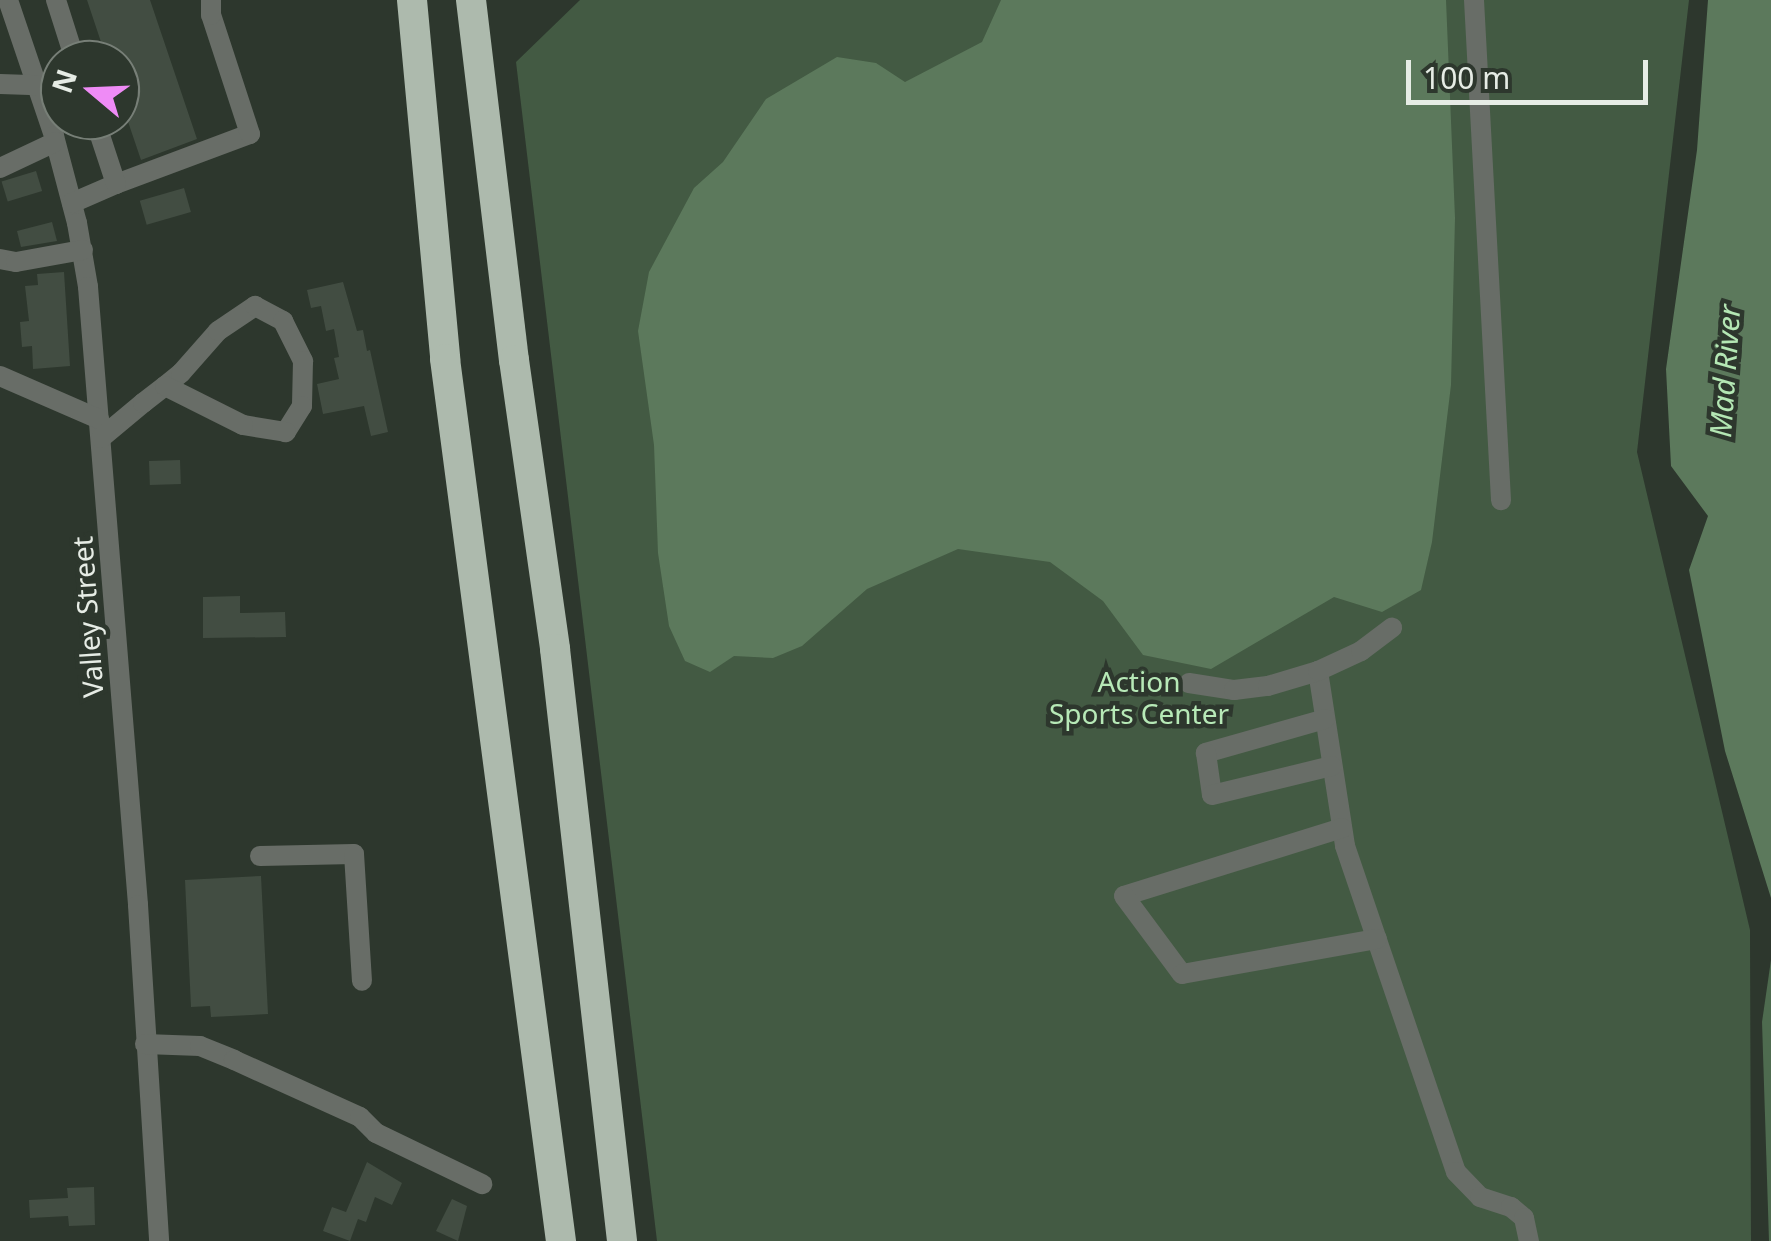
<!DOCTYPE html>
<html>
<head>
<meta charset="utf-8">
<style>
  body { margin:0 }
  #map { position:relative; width:1771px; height:1241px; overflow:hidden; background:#2d372d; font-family:"Noto Sans",sans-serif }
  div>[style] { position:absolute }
  .green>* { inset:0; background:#435a43 }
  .forest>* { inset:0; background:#4e6b4f }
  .water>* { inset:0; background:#5c795c }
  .building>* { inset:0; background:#424d42; transform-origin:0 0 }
  .minor>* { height:20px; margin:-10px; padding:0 10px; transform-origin:10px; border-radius:10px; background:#686d67 }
  .highway>* { height:30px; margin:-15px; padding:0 15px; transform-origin:15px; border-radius:15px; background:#adbaad }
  span { translate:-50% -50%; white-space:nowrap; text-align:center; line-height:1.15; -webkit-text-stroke:9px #2d372d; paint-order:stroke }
  .street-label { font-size:28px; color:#e6ece5 }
  .park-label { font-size:28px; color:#b7e9b7 }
  .water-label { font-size:30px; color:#b4e7b4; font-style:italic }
  .north { position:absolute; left:40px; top:40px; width:100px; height:100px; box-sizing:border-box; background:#2d372d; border:2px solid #777f77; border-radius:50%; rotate:289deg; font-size:28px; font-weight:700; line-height:40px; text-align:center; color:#e6ece5 }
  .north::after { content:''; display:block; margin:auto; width:35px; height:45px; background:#ef8bf6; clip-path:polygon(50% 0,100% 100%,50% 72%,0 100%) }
  .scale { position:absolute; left:1406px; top:60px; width:242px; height:45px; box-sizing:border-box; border:5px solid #e6ece5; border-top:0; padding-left:12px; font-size:30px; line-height:35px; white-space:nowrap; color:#e6ece5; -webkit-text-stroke:8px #2d372d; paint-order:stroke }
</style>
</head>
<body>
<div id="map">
  <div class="green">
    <i style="clip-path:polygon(580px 0,1689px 0,1637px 452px,1750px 930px,1751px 1241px,657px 1241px,516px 62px)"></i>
  </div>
  <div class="forest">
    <i style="clip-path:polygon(1771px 960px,1771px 1241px,1769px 1241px,1762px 1022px)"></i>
  </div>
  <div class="water">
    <i style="clip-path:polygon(1001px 0,1446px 0,1455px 218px,1451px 385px,1432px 542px,1421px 590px,1382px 612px,1334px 597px,1211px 669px,1143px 655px,1103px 601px,1050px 562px,958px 549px,867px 589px,802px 646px,773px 658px,734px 656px,710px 672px,685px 661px,669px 626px,658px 553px,654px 445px,638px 331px,649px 272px,694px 188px,723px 162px,766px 99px,837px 57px,876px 63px,905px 82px,982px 42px)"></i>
    <i style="clip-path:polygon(1708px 0,1771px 0,1771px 898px,1725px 751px,1689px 570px,1708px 516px,1671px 466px,1666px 369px,1697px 150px)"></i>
  </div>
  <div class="building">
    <i style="clip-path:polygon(87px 0,150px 0,197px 139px,141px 160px,120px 98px,120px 60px,107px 60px)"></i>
    <i style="left:36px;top:171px;width:21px;height:36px;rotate:73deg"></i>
    <i style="left:184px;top:188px;width:25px;height:46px;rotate:74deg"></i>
    <i style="clip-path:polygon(52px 222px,57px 241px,21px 247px,17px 231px)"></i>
    <i style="clip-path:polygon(64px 272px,70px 366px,33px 369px,32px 346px,22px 347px,20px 322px,29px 321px,25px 286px,38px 285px,37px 274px)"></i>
    <i style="clip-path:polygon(343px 282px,357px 331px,363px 330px,367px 351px,370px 350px,388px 432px,371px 436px,364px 406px,323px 414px,317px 384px,339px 379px,334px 358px,339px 357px,334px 329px,326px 331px,321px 306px,311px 308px,307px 290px)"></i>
    <i style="left:180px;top:460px;width:24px;height:31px;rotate:88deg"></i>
    <i style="clip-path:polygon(240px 596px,240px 613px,285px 612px,286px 637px,203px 638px,203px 597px)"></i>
    <i style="clip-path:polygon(261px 876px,268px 1014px,211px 1017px,210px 1006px,191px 1007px,185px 880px)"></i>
    <i style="clip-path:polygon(367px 1162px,402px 1183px,392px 1205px,375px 1197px,366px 1222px,358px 1219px,350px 1241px,323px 1231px,332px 1207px,346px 1212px)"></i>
    <i style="clip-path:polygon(94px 1187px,95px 1225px,69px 1226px,68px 1216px,30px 1218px,29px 1200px,68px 1198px,67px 1188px)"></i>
    <i style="clip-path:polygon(452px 1199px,467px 1206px,458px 1241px,436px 1231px)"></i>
  </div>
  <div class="minor">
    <i style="left:8px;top:0;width:144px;rotate:71.3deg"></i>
    <i style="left:54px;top:136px;width:90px;rotate:75.2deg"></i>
    <i style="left:77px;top:223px;width:65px;rotate:80.2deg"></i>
    <i style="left:88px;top:287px;width:620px;rotate:85.37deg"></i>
    <i style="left:138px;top:905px;width:337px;rotate:86.4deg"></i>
    <i style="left:56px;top:0;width:63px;rotate:72.4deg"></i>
    <i style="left:1474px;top:0;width:501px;rotate:86.91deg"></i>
    <i style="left:0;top:84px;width:37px;rotate:2deg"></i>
    <i style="left:0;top:168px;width:61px;rotate:-25.3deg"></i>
    <i style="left:116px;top:184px;width:143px;rotate:-20.5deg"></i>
    <i style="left:250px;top:134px;width:125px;rotate:-108.1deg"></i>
    <i style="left:211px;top:15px;width:15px;rotate:-90deg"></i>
    <i style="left:72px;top:203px;width:48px;rotate:-23.4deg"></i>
    <i style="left:116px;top:184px;width:67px;rotate:-108.2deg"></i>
    <i style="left:0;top:259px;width:16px;rotate:11deg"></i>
    <i style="left:16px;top:262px;width:68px;rotate:-10.2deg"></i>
    <i style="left:0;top:376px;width:108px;rotate:23.5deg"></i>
    <i style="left:101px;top:438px;width:55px;rotate:-39.8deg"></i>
    <i style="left:143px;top:403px;width:28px;rotate:-38deg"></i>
    <i style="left:165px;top:386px;width:21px;rotate:-39deg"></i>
    <i style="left:181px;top:373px;width:56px;rotate:-48.6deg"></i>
    <i style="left:218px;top:331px;width:45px;rotate:-34deg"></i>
    <i style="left:255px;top:306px;width:32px;rotate:28deg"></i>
    <i style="left:283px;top:321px;width:45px;rotate:63.4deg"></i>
    <i style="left:303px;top:361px;width:45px;rotate:91.3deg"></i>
    <i style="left:302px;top:406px;width:31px;rotate:122deg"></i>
    <i style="left:286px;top:432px;width:44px;rotate:-170.8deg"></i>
    <i style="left:243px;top:425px;width:87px;rotate:-153.4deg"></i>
    <i style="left:1318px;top:671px;width:177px;rotate:81.2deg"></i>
    <i style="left:1345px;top:846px;width:344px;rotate:71.2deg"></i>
    <i style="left:1456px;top:1172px;width:35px;rotate:46deg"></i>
    <i style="left:1480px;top:1197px;width:33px;rotate:18deg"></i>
    <i style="left:1511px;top:1207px;width:17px;rotate:40deg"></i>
    <i style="left:1524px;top:1218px;width:24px;rotate:78deg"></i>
    <i style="left:1189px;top:683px;width:46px;rotate:8.8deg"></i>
    <i style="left:1234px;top:690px;width:34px;rotate:-7deg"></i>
    <i style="left:1268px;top:686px;width:52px;rotate:-16.7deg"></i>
    <i style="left:1318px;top:671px;width:47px;rotate:-24.9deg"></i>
    <i style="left:1361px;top:651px;width:39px;rotate:-37deg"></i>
    <i style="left:1325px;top:719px;width:124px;rotate:164.1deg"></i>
    <i style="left:1206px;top:753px;width:42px;rotate:81.9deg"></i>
    <i style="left:1212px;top:795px;width:123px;rotate:-13.6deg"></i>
    <i style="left:1342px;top:828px;width:228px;rotate:162.7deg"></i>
    <i style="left:1124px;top:896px;width:97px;rotate:53.4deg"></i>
    <i style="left:1182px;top:974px;width:198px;rotate:-10.2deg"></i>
    <i style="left:260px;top:856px;width:94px;rotate:-1.2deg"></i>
    <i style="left:354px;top:854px;width:127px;rotate:86.4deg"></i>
    <i style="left:145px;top:1044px;width:55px;rotate:2.1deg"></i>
    <i style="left:200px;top:1046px;width:37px;rotate:22deg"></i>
    <i style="left:234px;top:1060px;width:138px;rotate:24.3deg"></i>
    <i style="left:360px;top:1117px;width:23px;rotate:45deg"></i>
    <i style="left:376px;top:1133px;width:118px;rotate:25.7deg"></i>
  </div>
  <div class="highway">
    <i style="left:412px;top:0;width:361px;rotate:84.7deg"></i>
    <i style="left:445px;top:359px;width:890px;rotate:82.51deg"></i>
    <i style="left:471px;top:0;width:363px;rotate:83.2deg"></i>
    <i style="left:514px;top:360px;width:292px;rotate:81.9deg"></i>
    <i style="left:555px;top:649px;width:596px;rotate:83.54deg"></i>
  </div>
  <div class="street-label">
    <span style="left:87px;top:617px;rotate:-94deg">Valley Street</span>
  </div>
  <div class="park-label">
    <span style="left:1139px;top:697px">Action<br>Sports Center</span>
  </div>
  <div class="water-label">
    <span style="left:1725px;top:371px;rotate:-86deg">Mad River</span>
  </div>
  <div class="north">N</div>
  <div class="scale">100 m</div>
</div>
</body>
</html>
